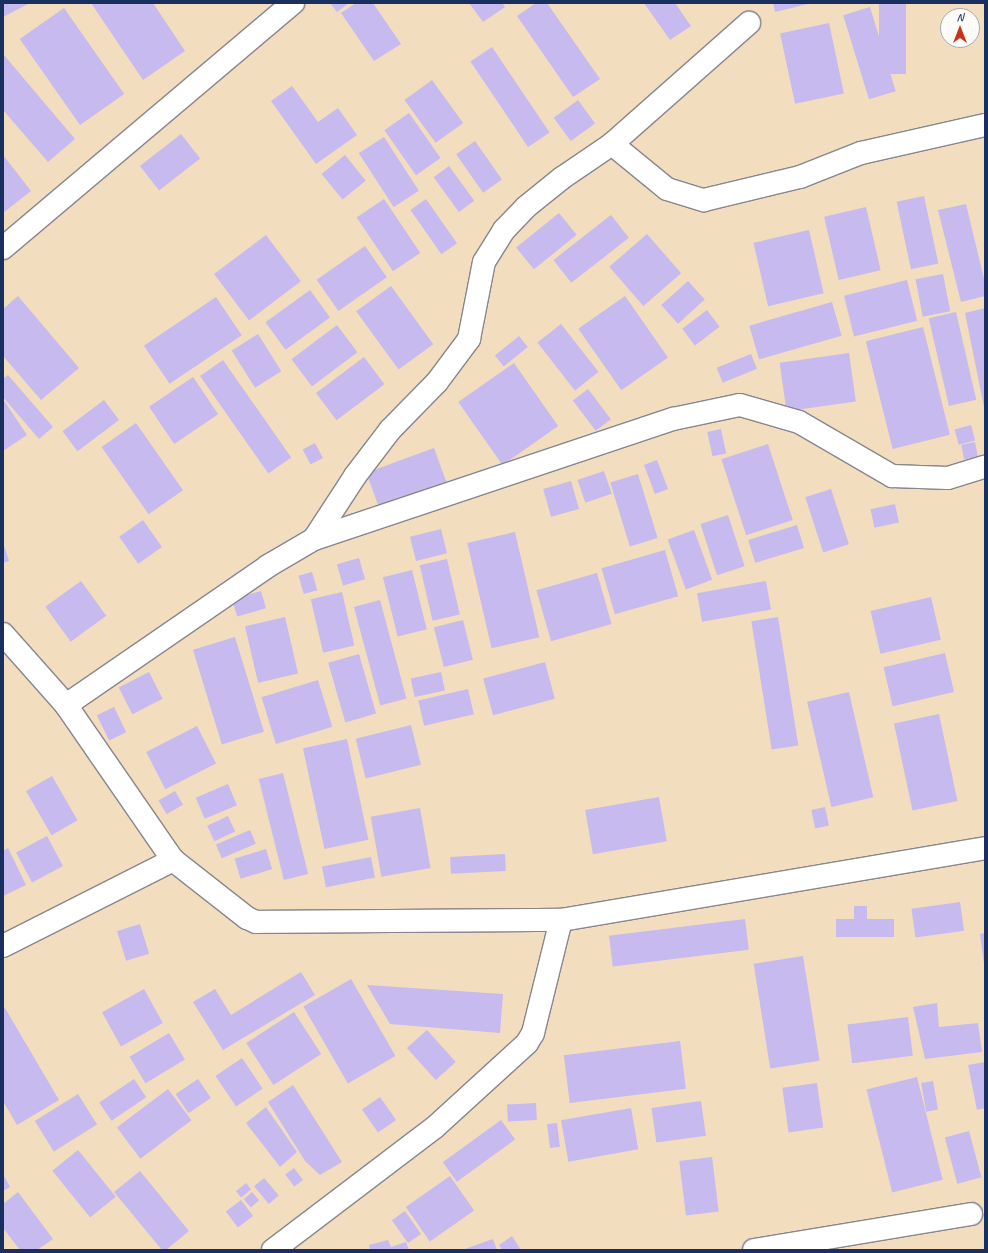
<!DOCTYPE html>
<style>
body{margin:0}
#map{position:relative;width:988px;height:1253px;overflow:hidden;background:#f3ddbf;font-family:Caveat,sans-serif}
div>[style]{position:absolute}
.building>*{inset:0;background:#c6baee;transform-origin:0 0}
.roads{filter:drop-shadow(1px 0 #87868e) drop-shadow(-1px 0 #87868e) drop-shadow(0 1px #87868e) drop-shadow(0 -1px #87868e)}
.minor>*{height:22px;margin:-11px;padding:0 11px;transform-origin:11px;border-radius:11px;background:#fff}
span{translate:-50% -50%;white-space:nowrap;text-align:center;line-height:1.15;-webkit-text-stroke:3.5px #fdfcf7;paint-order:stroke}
.frame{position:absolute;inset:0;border:4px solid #1b2f5e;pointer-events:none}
.north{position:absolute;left:940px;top:8px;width:40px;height:40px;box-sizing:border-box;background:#fdfcf7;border:1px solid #a3aaba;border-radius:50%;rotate:0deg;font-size:11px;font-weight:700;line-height:16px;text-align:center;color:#1b2f5e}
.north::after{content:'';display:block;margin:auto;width:14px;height:18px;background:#c8321e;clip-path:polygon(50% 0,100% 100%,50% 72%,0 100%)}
</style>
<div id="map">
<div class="building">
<i style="clip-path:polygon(3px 3px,30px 3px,3px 17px)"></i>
<i style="clip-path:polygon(91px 3px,153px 3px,185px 51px,143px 80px)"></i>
<i style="clip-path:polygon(330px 3px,349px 3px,337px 12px)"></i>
<i style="clip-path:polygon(356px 3px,373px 3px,401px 44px,374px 61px,341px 13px)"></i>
<i style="clip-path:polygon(469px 3px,502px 3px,505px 7px,483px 22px)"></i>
<i style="clip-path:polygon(536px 3px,547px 3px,600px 79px,573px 97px,517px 16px)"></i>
<i style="clip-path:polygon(644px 3px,675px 3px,691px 26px,670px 40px)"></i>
<i style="clip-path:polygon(773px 3px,808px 3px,808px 4px,775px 12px)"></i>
<i style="left:879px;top:3px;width:27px;height:71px"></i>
<i style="left:870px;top:7px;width:88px;height:28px;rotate:73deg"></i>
<i style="left:64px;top:8px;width:105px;height:54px;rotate:55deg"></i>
<i style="left:829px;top:23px;width:72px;height:50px;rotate:78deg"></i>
<i style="left:492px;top:47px;width:103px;height:26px;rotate:56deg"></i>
<i style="clip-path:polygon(3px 54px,75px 139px,48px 162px,3px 110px)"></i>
<i style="left:432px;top:80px;width:53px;height:34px;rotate:54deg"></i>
<i style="clip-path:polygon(292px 86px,318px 122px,338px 108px,357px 135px,316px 164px,271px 101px)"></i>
<i style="left:578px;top:100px;width:29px;height:30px;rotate:54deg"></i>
<i style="left:409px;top:113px;width:55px;height:30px;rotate:55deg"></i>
<i style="left:181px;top:134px;width:31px;height:52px;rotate:52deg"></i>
<i style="left:384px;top:137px;width:64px;height:30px;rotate:57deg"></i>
<i style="left:475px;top:141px;width:47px;height:23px;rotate:55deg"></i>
<i style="clip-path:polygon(3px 155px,31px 191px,3px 213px)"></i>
<i style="left:345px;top:155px;width:33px;height:30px;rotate:51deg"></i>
<i style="left:449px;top:166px;width:43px;height:19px;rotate:54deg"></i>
<i style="left:924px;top:196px;width:69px;height:28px;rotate:78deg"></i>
<i style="left:384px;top:199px;width:65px;height:33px;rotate:56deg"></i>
<i style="left:426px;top:199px;width:54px;height:19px;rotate:55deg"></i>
<i style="clip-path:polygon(966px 204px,985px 283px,985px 296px,961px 302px,938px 210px)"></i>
<i style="left:866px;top:207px;width:65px;height:43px;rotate:77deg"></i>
<i style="left:559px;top:213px;width:28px;height:55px;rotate:51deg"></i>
<i style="left:611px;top:215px;width:29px;height:73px;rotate:52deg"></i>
<i style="left:809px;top:230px;width:65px;height:57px;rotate:77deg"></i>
<i style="left:647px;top:234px;width:52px;height:50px;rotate:49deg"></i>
<i style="left:266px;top:235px;width:58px;height:65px;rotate:53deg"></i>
<i style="left:365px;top:246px;width:38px;height:59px;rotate:55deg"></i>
<i style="left:943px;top:274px;width:38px;height:28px;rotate:79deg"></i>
<i style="left:907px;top:280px;width:42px;height:65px;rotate:76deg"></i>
<i style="left:688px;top:281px;width:25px;height:36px;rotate:48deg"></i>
<i style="left:391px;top:286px;width:72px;height:43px;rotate:54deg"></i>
<i style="left:310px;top:290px;width:34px;height:55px;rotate:54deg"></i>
<i style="clip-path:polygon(18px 296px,79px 368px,41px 400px,3px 356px,3px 309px)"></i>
<i style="left:625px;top:296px;width:75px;height:57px;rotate:55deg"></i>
<i style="left:216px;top:297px;width:46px;height:87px;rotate:56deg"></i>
<i style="left:832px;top:302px;width:35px;height:86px;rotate:74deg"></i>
<i style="clip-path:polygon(985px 308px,985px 407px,984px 407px,965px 313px)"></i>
<i style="left:707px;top:310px;width:21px;height:31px;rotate:53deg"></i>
<i style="left:956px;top:312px;width:90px;height:28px;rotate:77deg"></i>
<i style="left:561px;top:324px;width:61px;height:30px;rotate:52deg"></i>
<i style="left:337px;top:325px;width:34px;height:57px;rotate:53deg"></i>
<i style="left:923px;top:327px;width:111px;height:59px;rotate:76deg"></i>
<i style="left:258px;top:334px;width:44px;height:31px;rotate:58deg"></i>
<i style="left:519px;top:336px;width:14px;height:31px;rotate:51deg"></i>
<i style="left:849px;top:353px;width:49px;height:70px;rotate:82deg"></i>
<i style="left:751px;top:354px;width:16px;height:37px;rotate:68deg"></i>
<i style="left:364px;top:357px;width:34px;height:60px;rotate:53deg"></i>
<i style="left:223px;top:360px;width:119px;height:28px;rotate:55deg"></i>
<i style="left:514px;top:363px;width:77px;height:68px;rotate:55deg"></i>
<i style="clip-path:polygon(8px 375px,53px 427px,39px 439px,3px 397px,3px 379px)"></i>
<i style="left:193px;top:377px;width:45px;height:53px;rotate:56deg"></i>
<i style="left:588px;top:389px;width:38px;height:19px;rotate:53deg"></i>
<i style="clip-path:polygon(3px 399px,27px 435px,3px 451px)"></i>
<i style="left:104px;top:400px;width:25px;height:52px;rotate:53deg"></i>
<i style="left:136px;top:423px;width:82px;height:42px;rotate:55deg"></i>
<i style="left:971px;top:425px;width:16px;height:17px;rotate:75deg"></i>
<i style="left:721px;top:429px;width:25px;height:14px;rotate:78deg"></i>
<i style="left:975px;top:442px;width:15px;height:14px;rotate:79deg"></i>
<i style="left:315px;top:443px;width:17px;height:14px;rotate:62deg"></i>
<i style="left:768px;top:444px;width:80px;height:49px;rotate:72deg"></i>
<i style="left:434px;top:448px;width:41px;height:72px;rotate:70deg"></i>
<i style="left:657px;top:460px;width:31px;height:14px;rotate:69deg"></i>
<i style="left:604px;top:471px;width:24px;height:28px;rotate:71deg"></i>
<i style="left:638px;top:474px;width:67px;height:29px;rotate:73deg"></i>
<i style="left:571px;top:481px;width:29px;height:29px;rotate:74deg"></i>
<i style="left:831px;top:489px;width:58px;height:27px;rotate:72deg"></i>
<i style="left:895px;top:504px;width:19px;height:25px;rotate:78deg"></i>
<i style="left:728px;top:515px;width:54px;height:29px;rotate:72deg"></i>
<i style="left:143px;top:520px;width:33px;height:29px;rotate:55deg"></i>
<i style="left:797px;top:525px;width:24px;height:51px;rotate:73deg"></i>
<i style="left:441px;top:529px;width:25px;height:32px;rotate:76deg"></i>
<i style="left:694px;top:530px;width:53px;height:28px;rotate:70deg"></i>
<i style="left:515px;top:532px;width:108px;height:49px;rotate:77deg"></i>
<i style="clip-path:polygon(3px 542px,9px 561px,3px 563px)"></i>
<i style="left:665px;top:550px;width:48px;height:66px;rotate:74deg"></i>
<i style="left:359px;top:558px;width:22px;height:23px;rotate:74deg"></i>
<i style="left:447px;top:559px;width:57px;height:28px;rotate:77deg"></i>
<i style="left:412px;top:570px;width:61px;height:30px;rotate:76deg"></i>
<i style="left:312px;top:572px;width:19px;height:14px;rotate:74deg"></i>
<i style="left:597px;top:573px;width:53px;height:63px;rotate:74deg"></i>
<i style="left:81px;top:581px;width:43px;height:44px;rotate:54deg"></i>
<i style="left:766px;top:581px;width:29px;height:70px;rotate:80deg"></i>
<i style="left:261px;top:591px;width:18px;height:30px;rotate:74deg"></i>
<i style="left:342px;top:592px;width:55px;height:32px;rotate:77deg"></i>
<i style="left:931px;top:597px;width:44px;height:62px;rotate:77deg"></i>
<i style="left:380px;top:600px;width:102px;height:27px;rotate:75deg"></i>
<i style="left:285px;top:617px;width:58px;height:41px;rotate:77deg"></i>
<i style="left:778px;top:617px;width:130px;height:27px;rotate:81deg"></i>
<i style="left:463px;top:620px;width:41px;height:30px;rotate:76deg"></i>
<i style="left:235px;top:637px;width:99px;height:44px;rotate:73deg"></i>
<i style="left:945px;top:653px;width:40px;height:63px;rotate:77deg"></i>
<i style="left:359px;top:654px;width:62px;height:32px;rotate:74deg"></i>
<i style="left:545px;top:662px;width:38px;height:64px;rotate:75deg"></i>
<i style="left:149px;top:672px;width:30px;height:34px;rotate:63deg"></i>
<i style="left:441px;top:672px;width:19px;height:31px;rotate:78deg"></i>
<i style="left:318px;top:680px;width:49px;height:59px;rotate:73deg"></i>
<i style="left:468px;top:689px;width:26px;height:51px;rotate:77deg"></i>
<i style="left:849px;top:692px;width:108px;height:43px;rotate:77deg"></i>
<i style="left:114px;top:707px;width:28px;height:19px;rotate:64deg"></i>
<i style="left:939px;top:714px;width:89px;height:46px;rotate:78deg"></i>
<i style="left:411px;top:725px;width:41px;height:57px;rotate:76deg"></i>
<i style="left:197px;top:726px;width:42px;height:57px;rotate:63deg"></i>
<i style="left:347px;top:739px;width:103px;height:45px;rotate:78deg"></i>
<i style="left:283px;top:773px;width:104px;height:25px;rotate:76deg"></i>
<i style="left:52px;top:776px;width:51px;height:30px;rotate:60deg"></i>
<i style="left:228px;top:784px;width:23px;height:35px;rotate:67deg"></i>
<i style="left:175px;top:791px;width:16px;height:19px;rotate:60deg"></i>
<i style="left:659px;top:797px;width:45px;height:75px;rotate:80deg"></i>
<i style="left:825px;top:807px;width:19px;height:14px;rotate:78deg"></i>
<i style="left:420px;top:808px;width:61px;height:50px;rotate:80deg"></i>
<i style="left:228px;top:816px;width:17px;height:23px;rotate:65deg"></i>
<i style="left:250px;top:830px;width:15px;height:37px;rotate:67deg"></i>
<i style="left:47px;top:836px;width:34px;height:35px;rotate:62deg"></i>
<i style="clip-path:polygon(8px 848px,26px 885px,3px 896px,3px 851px)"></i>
<i style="left:266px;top:849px;width:21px;height:33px;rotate:73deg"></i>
<i style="left:505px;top:854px;width:17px;height:55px;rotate:87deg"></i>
<i style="left:371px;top:857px;width:21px;height:50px;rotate:79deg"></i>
<i style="left:960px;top:902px;width:29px;height:49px;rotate:82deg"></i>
<i style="left:854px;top:906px;width:13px;height:13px"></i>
<i style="left:745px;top:919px;width:31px;height:137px;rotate:83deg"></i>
<i style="left:894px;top:919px;width:18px;height:58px;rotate:90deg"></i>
<i style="left:140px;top:924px;width:31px;height:24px;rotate:73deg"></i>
<i style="clip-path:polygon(985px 933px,985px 964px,984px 964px,980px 934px)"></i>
<i style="left:803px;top:956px;width:106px;height:50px;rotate:81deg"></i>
<i style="clip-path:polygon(301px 972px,315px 995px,223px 1050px,193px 1002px,215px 989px,231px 1015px)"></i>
<i style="left:351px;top:979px;width:89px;height:55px;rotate:60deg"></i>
<i style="clip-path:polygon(367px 985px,503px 994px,500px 1033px,390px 1024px)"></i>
<i style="left:144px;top:989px;width:39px;height:48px;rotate:61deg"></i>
<i style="clip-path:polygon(937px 1003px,939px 1027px,978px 1023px,982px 1052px,925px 1059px,913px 1007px)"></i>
<i style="clip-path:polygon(5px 1008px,59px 1100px,17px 1125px,3px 1101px,3px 1009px)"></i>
<i style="left:294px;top:1012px;width:50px;height:57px;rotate:57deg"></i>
<i style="left:908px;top:1017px;width:39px;height:61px;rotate:83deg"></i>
<i style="left:427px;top:1030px;width:43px;height:27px;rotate:48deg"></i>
<i style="left:169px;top:1033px;width:31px;height:46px;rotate:59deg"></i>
<i style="left:680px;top:1041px;width:48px;height:117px;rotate:83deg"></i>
<i style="left:242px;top:1058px;width:37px;height:32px;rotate:56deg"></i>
<i style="clip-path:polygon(985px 1062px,985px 1108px,977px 1110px,968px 1065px)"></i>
<i style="left:917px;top:1077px;width:106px;height:52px;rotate:76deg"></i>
<i style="left:134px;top:1079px;width:22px;height:42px;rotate:56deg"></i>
<i style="left:198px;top:1079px;width:23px;height:27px;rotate:56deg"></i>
<i style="left:933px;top:1081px;width:29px;height:12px;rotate:80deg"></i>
<i style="left:817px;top:1083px;width:45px;height:35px;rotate:82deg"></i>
<i style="clip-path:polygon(293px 1085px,342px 1162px,320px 1175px,305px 1161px,268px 1102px)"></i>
<i style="left:168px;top:1089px;width:39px;height:64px;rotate:53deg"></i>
<i style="left:78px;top:1094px;width:36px;height:51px;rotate:58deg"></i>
<i style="left:380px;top:1097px;width:28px;height:22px;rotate:55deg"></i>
<i style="left:701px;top:1101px;width:35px;height:50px;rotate:82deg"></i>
<i style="left:536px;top:1103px;width:17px;height:29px;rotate:87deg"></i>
<i style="clip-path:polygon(266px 1107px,297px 1152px,280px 1167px,246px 1123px)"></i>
<i style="left:631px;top:1108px;width:42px;height:71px;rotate:80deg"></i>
<i style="left:501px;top:1120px;width:24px;height:72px;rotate:54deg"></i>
<i style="left:557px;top:1123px;width:24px;height:10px;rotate:83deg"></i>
<i style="left:969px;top:1131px;width:48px;height:25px;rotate:75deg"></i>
<i style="left:78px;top:1150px;width:60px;height:33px;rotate:51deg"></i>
<i style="left:712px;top:1157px;width:55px;height:33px;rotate:83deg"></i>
<i style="left:294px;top:1168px;width:15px;height:11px;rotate:53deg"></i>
<i style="clip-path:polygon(140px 1171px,189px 1231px,166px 1250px,162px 1250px,114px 1192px)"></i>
<i style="clip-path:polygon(3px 1174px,10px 1187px,3px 1191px)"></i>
<i style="left:450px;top:1176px;width:42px;height:54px;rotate:55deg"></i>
<i style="left:264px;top:1178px;width:23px;height:13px;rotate:50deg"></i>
<i style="left:246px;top:1183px;width:8px;height:13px;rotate:50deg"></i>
<i style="clip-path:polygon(18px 1192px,53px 1239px,37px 1250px,20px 1250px,3px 1228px,3px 1204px)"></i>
<i style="left:252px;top:1192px;width:11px;height:11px;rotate:49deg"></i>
<i style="left:241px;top:1200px;width:20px;height:19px;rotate:53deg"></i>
<i style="left:405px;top:1211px;width:28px;height:16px;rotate:55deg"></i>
<i style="clip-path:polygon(512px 1236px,521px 1250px,502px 1250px,499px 1245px)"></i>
<i style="clip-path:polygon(493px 1239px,497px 1250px,462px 1250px)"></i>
<i style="clip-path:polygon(388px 1240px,391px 1247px,406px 1242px,409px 1250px,370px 1250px,369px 1245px)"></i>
</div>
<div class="roads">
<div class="minor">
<i style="left:612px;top:144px;width:71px;rotate:39.3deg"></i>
<i style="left:667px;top:189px;width:39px;rotate:17deg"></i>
<i style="left:704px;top:200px;width:99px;rotate:-13.5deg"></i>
<i style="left:800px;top:177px;width:66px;rotate:-21.5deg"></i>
<i style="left:861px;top:153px;width:127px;rotate:-12.7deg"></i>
<i style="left:3px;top:248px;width:380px;rotate:-40.2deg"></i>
<i style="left:314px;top:539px;width:75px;rotate:-56.9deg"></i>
<i style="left:355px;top:476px;width:58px;rotate:-52.7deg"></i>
<i style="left:390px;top:430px;width:67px;rotate:-45.6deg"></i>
<i style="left:437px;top:382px;width:54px;rotate:-53.3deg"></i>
<i style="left:469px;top:339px;width:78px;rotate:-79deg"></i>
<i style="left:484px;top:262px;width:38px;rotate:-58deg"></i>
<i style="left:504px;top:230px;width:32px;rotate:-46deg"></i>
<i style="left:526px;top:207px;width:46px;rotate:-38.9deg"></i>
<i style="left:562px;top:178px;width:60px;rotate:-34.2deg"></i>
<i style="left:612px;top:144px;width:183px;rotate:-41.5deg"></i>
<i style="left:3px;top:634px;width:95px;rotate:48.4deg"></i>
<i style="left:66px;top:705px;width:188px;rotate:55.4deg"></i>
<i style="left:173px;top:860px;width:94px;rotate:38.1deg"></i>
<i style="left:247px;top:918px;width:10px;rotate:24deg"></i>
<i style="left:256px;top:922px;width:305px;rotate:-0.4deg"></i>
<i style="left:561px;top:920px;width:430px;rotate:-9.6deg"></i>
<i style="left:66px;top:705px;width:245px;rotate:-34.5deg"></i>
<i style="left:268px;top:566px;width:53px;rotate:-30.4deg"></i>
<i style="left:314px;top:539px;width:379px;rotate:-18.5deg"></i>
<i style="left:673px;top:419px;width:68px;rotate:-11.8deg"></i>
<i style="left:740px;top:405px;width:61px;rotate:16.1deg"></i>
<i style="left:799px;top:422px;width:108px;rotate:30.1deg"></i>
<i style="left:892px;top:476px;width:56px;rotate:2deg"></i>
<i style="left:948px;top:478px;width:39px;rotate:-17deg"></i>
<i style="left:3px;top:946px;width:191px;rotate:-26.8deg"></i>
<i style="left:273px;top:1250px;width:202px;rotate:-37.2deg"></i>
<i style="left:434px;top:1128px;width:126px;rotate:-42.4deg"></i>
<i style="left:527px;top:1043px;width:12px;rotate:-59deg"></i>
<i style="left:533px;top:1033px;width:116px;rotate:-76.1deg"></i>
<i style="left:754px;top:1250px;width:220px;rotate:-9.4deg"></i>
</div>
</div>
<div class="frame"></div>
<div class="north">N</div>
</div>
